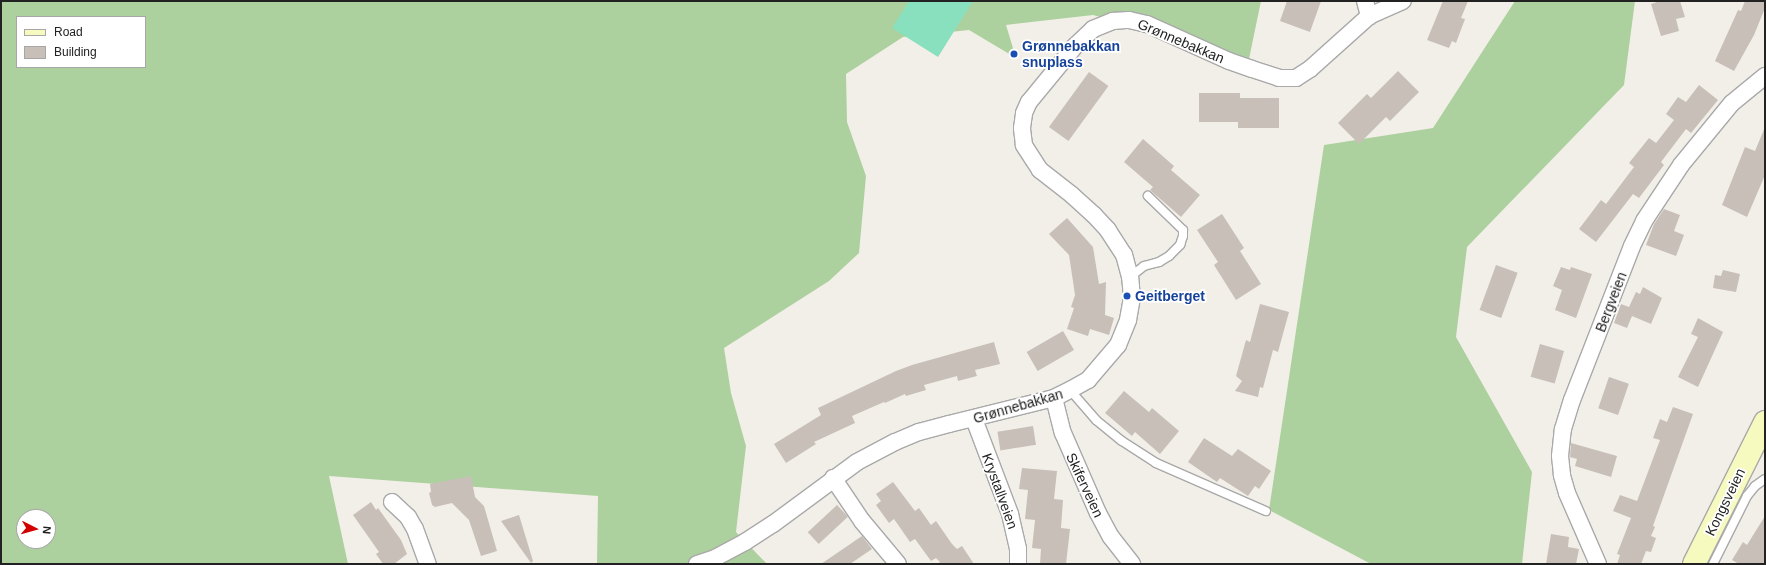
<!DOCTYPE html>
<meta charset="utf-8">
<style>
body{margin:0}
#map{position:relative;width:1766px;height:565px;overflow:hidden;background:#f2efe9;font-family:Arial,sans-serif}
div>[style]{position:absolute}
.forest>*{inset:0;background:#add19e}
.pitch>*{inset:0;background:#88e0be}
.building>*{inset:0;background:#c7bfb8;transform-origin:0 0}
.roads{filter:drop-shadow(1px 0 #a9a9a9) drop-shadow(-1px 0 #a9a9a9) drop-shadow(0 1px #a9a9a9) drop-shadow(0 -1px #a9a9a9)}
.service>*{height:8px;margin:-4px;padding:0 4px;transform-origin:4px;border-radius:4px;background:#fff}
.minor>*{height:16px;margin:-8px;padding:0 8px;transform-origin:8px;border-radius:8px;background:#fff}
.secondary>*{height:22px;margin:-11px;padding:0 11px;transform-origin:11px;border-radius:11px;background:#f7fabf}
.dots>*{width:11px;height:11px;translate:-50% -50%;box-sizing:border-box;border:2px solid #fff;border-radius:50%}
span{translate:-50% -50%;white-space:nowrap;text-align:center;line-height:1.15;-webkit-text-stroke:3.5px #fff;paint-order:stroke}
.street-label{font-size:14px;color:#222}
.transit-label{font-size:14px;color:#164399;font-weight:700}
.left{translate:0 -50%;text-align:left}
.frame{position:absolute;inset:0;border:2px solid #222;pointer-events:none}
.legend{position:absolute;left:16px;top:16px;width:130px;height:52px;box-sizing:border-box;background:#fff;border:1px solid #a7a7a7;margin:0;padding:5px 7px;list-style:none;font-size:12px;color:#222}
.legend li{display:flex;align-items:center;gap:8px;height:20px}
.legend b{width:20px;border:1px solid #a7a7a7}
.north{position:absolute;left:16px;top:509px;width:40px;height:40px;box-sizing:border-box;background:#fff;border:1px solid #a7a7a7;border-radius:50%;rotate:96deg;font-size:11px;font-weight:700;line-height:16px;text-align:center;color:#222}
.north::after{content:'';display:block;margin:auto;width:14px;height:18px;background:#d40000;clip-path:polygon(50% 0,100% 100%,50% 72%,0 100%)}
</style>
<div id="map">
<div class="forest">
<i style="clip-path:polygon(evenodd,1px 1px,1261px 1px,1249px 59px,1093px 15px,1006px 25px,1016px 58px,969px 30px,903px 37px,846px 74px,847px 122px,866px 176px,859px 253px,829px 281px,724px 348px,731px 393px,746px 446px,736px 532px,767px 564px,597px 564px,598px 496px,329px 476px,348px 564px,1px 564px,1px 1px,17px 17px,145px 17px,145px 67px,17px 67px,17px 17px,1px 1px,24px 517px,48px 517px,48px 541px,24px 541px,24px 517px)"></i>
<i style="clip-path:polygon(1515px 1px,1635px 1px,1624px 85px,1467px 247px,1456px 337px,1532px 472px,1522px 564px,1371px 564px,1269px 510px,1324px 145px,1433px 128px)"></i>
</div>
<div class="pitch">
<i style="clip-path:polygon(909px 1px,973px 1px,938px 57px,892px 28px)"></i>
</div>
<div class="building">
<i style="clip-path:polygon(1287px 1px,1321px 1px,1310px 32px,1280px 21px)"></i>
<i style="clip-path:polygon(1443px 1px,1468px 1px,1461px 18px,1465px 19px,1456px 43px,1452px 41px,1449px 48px,1427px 40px)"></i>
<i style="clip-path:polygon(1660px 1px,1680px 1px,1685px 17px,1676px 19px,1679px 31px,1661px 36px,1651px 4px)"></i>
<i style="clip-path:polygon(1745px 1px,1765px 1px,1765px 8px,1754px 35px,1734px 71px,1715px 61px,1738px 10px,1741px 11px)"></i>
<i style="clip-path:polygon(1398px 71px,1419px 92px,1390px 121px,1386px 117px,1359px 144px,1338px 123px,1367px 94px,1371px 98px)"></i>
<i style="left:1089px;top:72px;width:24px;height:68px;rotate:36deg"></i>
<i style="clip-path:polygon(1699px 85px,1718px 100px,1691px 133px,1686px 129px,1661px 162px,1664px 165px,1639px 198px,1633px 194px,1596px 242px,1579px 229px,1601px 200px,1606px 204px,1634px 167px,1629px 163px,1649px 138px,1656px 143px,1674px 120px,1666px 114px,1678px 97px,1686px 102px)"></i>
<i style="clip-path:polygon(1199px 93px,1240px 93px,1240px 98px,1279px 98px,1279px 128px,1238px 128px,1238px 122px,1199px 122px)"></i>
<i style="clip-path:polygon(1765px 127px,1765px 175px,1747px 217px,1722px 205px,1745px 147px,1755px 151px)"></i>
<i style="clip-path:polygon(1143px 139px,1174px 166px,1171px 170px,1200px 195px,1181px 217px,1150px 190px,1153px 187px,1124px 162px)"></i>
<i style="clip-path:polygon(1664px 209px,1680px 215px,1674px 231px,1684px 235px,1676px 256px,1646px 245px,1654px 224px)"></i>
<i style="clip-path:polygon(1222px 214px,1244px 248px,1240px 251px,1261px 284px,1236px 300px,1214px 265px,1218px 262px,1197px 230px)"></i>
<i style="clip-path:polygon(1067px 218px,1093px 247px,1099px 284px,1106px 282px,1105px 315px,1114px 318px,1109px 335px,1090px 329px,1088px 336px,1067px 329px,1074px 308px,1071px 307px,1075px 295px,1069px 255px,1049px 234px)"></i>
<i style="left:1496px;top:265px;width:23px;height:48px;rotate:20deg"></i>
<i style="clip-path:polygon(1561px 267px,1570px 270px,1571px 267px,1592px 274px,1576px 318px,1555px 310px,1562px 290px,1553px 286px)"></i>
<i style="clip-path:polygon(1723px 270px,1740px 274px,1736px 292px,1713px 288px,1715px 275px,1721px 276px)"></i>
<i style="clip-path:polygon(1643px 287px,1662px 298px,1651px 324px,1632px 316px,1627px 328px,1614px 323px,1621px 304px,1629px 307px,1636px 292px,1640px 294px)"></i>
<i style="clip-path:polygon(1260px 304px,1289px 312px,1278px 352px,1273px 350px,1263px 388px,1260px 387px,1258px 397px,1235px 391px,1242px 381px,1236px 376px,1246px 340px,1250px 342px)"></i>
<i style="clip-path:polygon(1698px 318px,1723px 332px,1698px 387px,1678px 377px,1698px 337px,1691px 334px)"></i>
<i style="left:1063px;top:331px;width:22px;height:42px;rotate:60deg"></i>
<i style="clip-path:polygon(994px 342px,1000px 364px,975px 370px,977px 376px,958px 381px,957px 376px,924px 385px,926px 390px,906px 396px,905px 394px,885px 403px,884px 402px,852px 416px,855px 423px,814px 442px,816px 444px,786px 463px,774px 444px,821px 415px,818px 408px,896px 371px,912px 365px)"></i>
<i style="left:1540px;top:344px;width:25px;height:34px;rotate:16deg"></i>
<i style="left:1609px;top:377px;width:21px;height:33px;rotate:19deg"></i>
<i style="clip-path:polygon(1124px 391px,1149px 412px,1152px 408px,1179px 431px,1160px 454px,1135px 432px,1132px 436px,1105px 413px)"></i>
<i style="clip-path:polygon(1673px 407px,1693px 414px,1653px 526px,1655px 527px,1651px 536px,1656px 538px,1651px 552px,1646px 551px,1641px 564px,1617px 564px,1620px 555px,1617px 554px,1631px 518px,1613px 511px,1620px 495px,1637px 501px,1660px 440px,1653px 438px,1660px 419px,1667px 422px)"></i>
<i style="left:1033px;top:426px;width:19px;height:36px;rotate:81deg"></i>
<i style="clip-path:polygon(1204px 438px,1232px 456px,1238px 449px,1271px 471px,1259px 489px,1255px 486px,1248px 496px,1220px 478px,1217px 482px,1188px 462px)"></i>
<i style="clip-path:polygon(1571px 443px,1617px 456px,1611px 477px,1575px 466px,1577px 459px,1570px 457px)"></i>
<i style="clip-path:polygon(1022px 468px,1057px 471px,1054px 499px,1063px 500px,1061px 528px,1070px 529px,1066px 564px,1040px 564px,1041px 549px,1032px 548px,1035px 520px,1025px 519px,1028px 490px,1019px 489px)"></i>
<i style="clip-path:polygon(471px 476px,475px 497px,484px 506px,497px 551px,481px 556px,469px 520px,452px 503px,435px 507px,432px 505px,429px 493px,431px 492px,430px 484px)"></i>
<i style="clip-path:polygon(893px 482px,915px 511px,919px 508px,931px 525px,936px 521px,952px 544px,957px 549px,962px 546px,974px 564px,937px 564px,940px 562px,936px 558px,931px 561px,915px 539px,910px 542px,894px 519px,889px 523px,876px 505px,881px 501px,876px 494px)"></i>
<i style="clip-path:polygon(371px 502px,376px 510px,378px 508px,401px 540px,407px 554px,394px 564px,383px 564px,376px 554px,379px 552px,353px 515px)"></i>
<i style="left:837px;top:505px;width:16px;height:40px;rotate:47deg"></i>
<i style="clip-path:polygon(519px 515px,533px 561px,531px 563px,501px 521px)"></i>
<i style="clip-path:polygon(1765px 516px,1765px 564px,1739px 564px,1732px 560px,1743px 542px,1747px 545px)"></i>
<i style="clip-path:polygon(1551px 534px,1569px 537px,1568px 547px,1579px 549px,1576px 564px,1546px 564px)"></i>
<i style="clip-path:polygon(862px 536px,872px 549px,850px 564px,821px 564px)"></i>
</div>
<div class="roads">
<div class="service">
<i style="left:1130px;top:277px;width:18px;rotate:-38deg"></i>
<i style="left:1144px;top:266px;width:16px;rotate:-15deg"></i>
<i style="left:1159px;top:262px;width:12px;rotate:-31deg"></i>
<i style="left:1169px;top:256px;width:16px;rotate:-45deg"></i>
<i style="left:1180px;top:245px;width:9px;rotate:-72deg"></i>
<i style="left:1183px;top:236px;width:6px;rotate:-90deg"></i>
<i style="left:1183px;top:230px;width:49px;rotate:-135.8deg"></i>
<i style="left:1070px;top:390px;width:40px;rotate:49deg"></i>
<i style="left:1096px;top:420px;width:33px;rotate:39deg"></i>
<i style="left:1122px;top:441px;width:40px;rotate:32.9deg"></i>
<i style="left:1156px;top:463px;width:120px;rotate:23.6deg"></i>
<i style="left:1713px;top:564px;width:76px;rotate:-63.4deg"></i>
<i style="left:1747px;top:496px;width:13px;rotate:-51deg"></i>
<i style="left:1755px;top:486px;width:12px;rotate:-35deg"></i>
</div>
<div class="minor">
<i style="left:1365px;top:1px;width:16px;rotate:75deg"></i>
<i style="left:1054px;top:398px;width:36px;rotate:76deg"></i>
<i style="left:1063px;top:433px;width:87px;rotate:66.4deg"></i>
<i style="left:1098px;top:513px;width:27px;rotate:62deg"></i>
<i style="left:1111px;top:537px;width:34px;rotate:52deg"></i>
<i style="left:974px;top:419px;width:102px;rotate:69.2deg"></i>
<i style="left:1010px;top:514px;width:36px;rotate:77deg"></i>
<i style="left:1018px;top:549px;width:15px;rotate:90deg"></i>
<i style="left:833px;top:478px;width:52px;rotate:56deg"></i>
<i style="left:862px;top:521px;width:56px;rotate:50.1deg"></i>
<i style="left:392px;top:502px;width:22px;rotate:43deg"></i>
<i style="left:408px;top:517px;width:14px;rotate:60deg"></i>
<i style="left:415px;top:529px;width:37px;rotate:70deg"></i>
<i style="left:697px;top:564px;width:19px;rotate:-18deg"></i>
<i style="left:715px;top:558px;width:34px;rotate:-28deg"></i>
<i style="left:745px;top:542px;width:33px;rotate:-33deg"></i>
<i style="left:773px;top:524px;width:104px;rotate:-36.4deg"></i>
<i style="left:857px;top:462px;width:43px;rotate:-27.8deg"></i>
<i style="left:895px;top:442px;width:26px;rotate:-23deg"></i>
<i style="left:919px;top:432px;width:31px;rotate:-15deg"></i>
<i style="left:949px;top:424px;width:108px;rotate:-13.9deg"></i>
<i style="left:1054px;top:398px;width:18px;rotate:-27deg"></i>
<i style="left:1070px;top:390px;width:21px;rotate:-29deg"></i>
<i style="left:1088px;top:380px;width:46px;rotate:-49.4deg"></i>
<i style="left:1118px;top:345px;width:27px;rotate:-68deg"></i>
<i style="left:1128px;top:320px;width:22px;rotate:-80deg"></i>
<i style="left:1132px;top:298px;width:21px;rotate:-95deg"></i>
<i style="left:1130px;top:277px;width:23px;rotate:-105deg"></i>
<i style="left:1124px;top:255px;width:30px;rotate:-123deg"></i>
<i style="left:1108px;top:230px;width:21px;rotate:-133deg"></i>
<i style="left:1094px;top:215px;width:30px;rotate:-138deg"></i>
<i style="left:1072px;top:195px;width:41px;rotate:-142deg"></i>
<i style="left:1040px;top:170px;width:30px;rotate:-123deg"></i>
<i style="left:1024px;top:145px;width:17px;rotate:-97deg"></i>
<i style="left:1022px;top:128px;width:15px;rotate:-82deg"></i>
<i style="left:1024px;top:113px;width:12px;rotate:-66deg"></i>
<i style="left:1029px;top:102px;width:72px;rotate:-50.6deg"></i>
<i style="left:1075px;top:46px;width:25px;rotate:-43deg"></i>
<i style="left:1093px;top:29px;width:22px;rotate:-22deg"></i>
<i style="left:1113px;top:21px;width:16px;rotate:-4deg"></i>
<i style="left:1129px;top:20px;width:18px;rotate:13deg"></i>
<i style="left:1147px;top:24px;width:90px;rotate:24.3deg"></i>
<i style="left:1229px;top:61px;width:24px;rotate:19deg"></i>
<i style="left:1252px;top:69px;width:28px;rotate:18deg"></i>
<i style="left:1279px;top:78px;width:17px"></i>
<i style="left:1296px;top:78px;width:17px;rotate:-33deg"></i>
<i style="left:1310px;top:69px;width:79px;rotate:-41.9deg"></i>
<i style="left:1369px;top:16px;width:37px;rotate:-24deg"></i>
<i style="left:1598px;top:564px;width:77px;rotate:-113.6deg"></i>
<i style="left:1567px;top:493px;width:19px;rotate:-106deg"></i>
<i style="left:1562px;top:475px;width:19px;rotate:-96deg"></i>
<i style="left:1560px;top:456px;width:27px;rotate:-84deg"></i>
<i style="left:1563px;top:429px;width:30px;rotate:-73deg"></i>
<i style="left:1572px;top:400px;width:165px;rotate:-68.7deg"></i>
<i style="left:1632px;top:246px;width:28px;rotate:-64deg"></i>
<i style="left:1644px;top:221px;width:67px;rotate:-56.5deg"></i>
<i style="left:1681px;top:165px;width:80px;rotate:-50.6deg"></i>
<i style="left:1732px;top:103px;width:43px;rotate:-39.3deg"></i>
</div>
<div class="secondary">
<i style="left:1694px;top:564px;width:159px;rotate:-63.4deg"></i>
</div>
</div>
<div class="dots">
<i style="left:1014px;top:54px;background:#1a4fb4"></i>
<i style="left:1127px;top:296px;background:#1a4fb4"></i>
</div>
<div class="street-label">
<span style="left:1181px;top:41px;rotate:23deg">Grønnebakkan</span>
<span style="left:1611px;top:302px;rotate:-69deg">Bergveien</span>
<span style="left:1018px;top:406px;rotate:-16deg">Grønnebakkan</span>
<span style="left:1085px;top:485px;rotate:65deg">Skiferveien</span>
<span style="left:1000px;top:491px;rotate:70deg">Krystallveien</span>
<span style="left:1725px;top:502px;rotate:-64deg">Kongsveien</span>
</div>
<div class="transit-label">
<span class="left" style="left:1022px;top:54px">Grønnebakkan<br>snuplass</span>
<span class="left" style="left:1135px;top:296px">Geitberget</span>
</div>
<div class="frame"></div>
<ul class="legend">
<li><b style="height:5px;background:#f7fabf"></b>Road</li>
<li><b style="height:11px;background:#c7bfb8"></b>Building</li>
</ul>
<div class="north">N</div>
</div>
